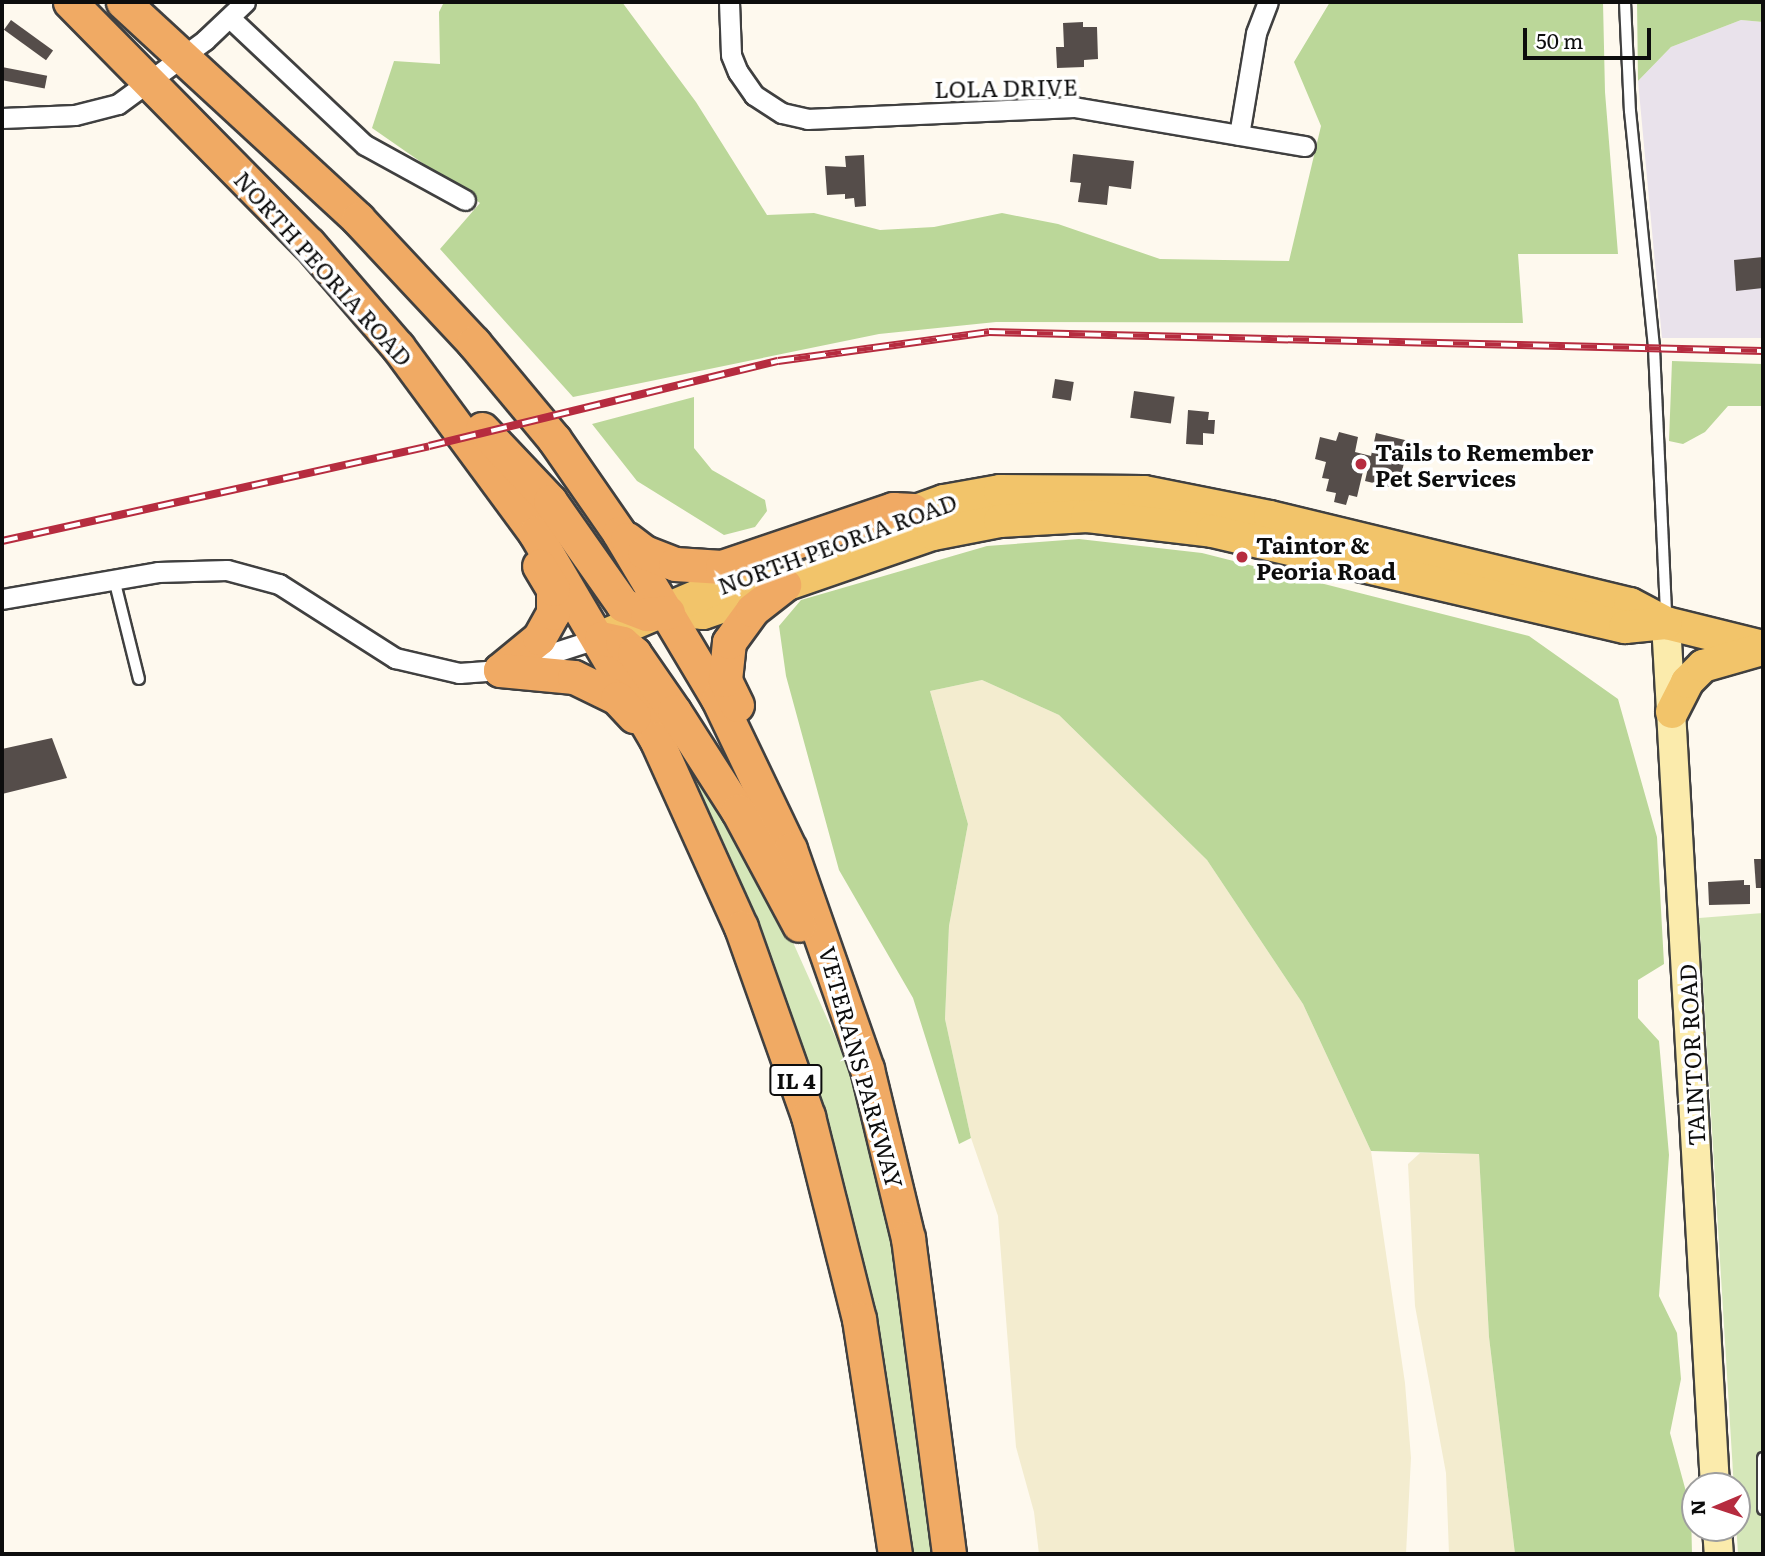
<!DOCTYPE html>
<style>
body{margin:0}
#map{position:relative;width:1765px;height:1556px;overflow:hidden;background:#fef9ee;font-family:Literata,serif}
div>[style]{position:absolute}
.industrial>*{inset:0;background:#e9e2eb}
.farmland>*{inset:0;background:#f3eccf}
.green>*{inset:0;background:#d5e7b9}
.forest>*{inset:0;background:#bbd799}
.building>*{inset:0;background:#554d4a;transform-origin:0 0}
.roads{filter:drop-shadow(2px 0 #404040) drop-shadow(-2px 0 #404040) drop-shadow(0 2px #404040) drop-shadow(0 -2px #404040)}
.service>*{height:10px;margin:-5px;padding:0 5px;transform-origin:5px;border-radius:5px;background:#fff}
.minor>*{height:19px;margin:-9.5px;padding:0 9.5px;transform-origin:9.5px;border-radius:9.5px;background:#fff}
.secondary>*{height:28px;margin:-14px;padding:0 14px;transform-origin:14px;border-radius:14px;background:#fbebac}
.primary>*{height:32px;margin:-16px;padding:0 16px;transform-origin:16px;border-radius:16px;background:#f2c46a}
.trunk>*{height:33px;margin:-16.5px;padding:0 16.5px;transform-origin:16.5px;border-radius:16.5px;background:#f0aa64}
.rail>*{height:8px;margin-top:-4px;transform-origin:0;background:repeating-linear-gradient(90deg,#fff 0 16px,#b62c3f 0 32px);box-sizing:border-box;border-block:2px solid #b62c3f}
.dots>*{width:19px;height:19px;translate:-50% -50%;box-sizing:border-box;border:4px solid #fff;border-radius:50%}
span{translate:-50% -50%;white-space:nowrap;text-align:center;line-height:1.15;-webkit-text-stroke:7px #fff;paint-order:stroke}
.shield-label span{padding:2px 5px;background:#fff;border:2px solid;border-radius:5px;-webkit-text-stroke-width:0}
.shield-label{font-size:21px;color:#0d0d0d;font-weight:700}
.street-label{font-size:23px;color:#0d0d0d}
.poi-label{font-size:23px;color:#0d0d0d;font-weight:700}
.left{translate:0 -50%;text-align:left}
.frame{position:absolute;inset:0;border:4px solid #0d0d0d;pointer-events:none}
.north{position:absolute;left:1681px;top:1472px;width:70px;height:70px;box-sizing:border-box;background:#fff;border:2px solid #9e9e9e;border-radius:50%;rotate:268deg;font-size:19px;font-weight:700;line-height:28px;text-align:center;color:#0d0d0d}
.north::after{content:'';display:block;margin:auto;width:24px;height:32px;background:#b62c3f;clip-path:polygon(50% 0,100% 100%,50% 72%,0 100%)}
.scale{position:absolute;left:1523px;top:28px;width:128px;height:32px;box-sizing:border-box;border:4px solid #0d0d0d;border-top:0;padding-left:9px;font-size:21px;line-height:24px;white-space:nowrap;color:#0d0d0d;-webkit-text-stroke:5px #fff;paint-order:stroke}
</style>
<div id="map">
<div class="industrial">
<i style="clip-path:polygon(1741px 20px,1763px 22px,1763px 338px,1662px 338px,1638px 81px,1671px 47px)"></i>
</div>
<div class="farmland">
<i style="clip-path:polygon(982px 680px,1059px 715px,1207px 860px,1303px 1004px,1371px 1151px,1405px 1383px,1411px 1458px,1406px 1554px,1039px 1554px,1034px 1512px,1016px 1447px,998px 1216px,971px 1138px,945px 1019px,949px 926px,968px 824px,930px 691px)"></i>
<i style="clip-path:polygon(1420px 1153px,1479px 1154px,1489px 1337px,1515px 1554px,1449px 1554px,1446px 1473px,1415px 1306px,1408px 1164px)"></i>
</div>
<div class="green">
<i style="clip-path:polygon(665px 726px,770px 891px,856px 1083px,892px 1230px,935px 1554px,909px 1554px,871px 1310px,816px 1093px)"></i>
<i style="clip-path:polygon(1763px 913px,1763px 1554px,1738px 1554px,1699px 918px)"></i>
</div>
<div class="forest">
<i style="clip-path:polygon(444px 2px,622px 2px,696px 102px,767px 215px,814px 213px,880px 230px,934px 227px,1002px 213px,1058px 224px,1160px 259px,1289px 261px,1321px 126px,1294px 62px,1330px 2px,1603px 2px,1605px 92px,1618px 254px,1518px 254px,1523px 323px,996px 322px,879px 334px,573px 397px,440px 249px,480px 203px,372px 128px,394px 61px,440px 64px,439px 12px)"></i>
<i style="clip-path:polygon(1637px 2px,1763px 2px,1763px 22px,1741px 20px,1671px 47px,1638px 81px)"></i>
<i style="clip-path:polygon(1672px 361px,1763px 364px,1763px 406px,1728px 406px,1705px 432px,1683px 444px,1669px 441px)"></i>
<i style="clip-path:polygon(694px 397px,694px 448px,712px 470px,765px 500px,767px 511px,755px 527px,724px 535px,637px 481px,592px 424px)"></i>
<i style="clip-path:polygon(1079px 539px,1202px 553px,1529px 636px,1618px 699px,1657px 837px,1664px 964px,1638px 980px,1638px 1018px,1659px 1041px,1669px 1155px,1659px 1296px,1677px 1333px,1681px 1379px,1670px 1433px,1691px 1510px,1692px 1554px,1515px 1554px,1489px 1337px,1479px 1154px,1371px 1151px,1303px 1004px,1207px 860px,1059px 715px,982px 680px,930px 691px,968px 824px,949px 926px,945px 1019px,971px 1138px,959px 1144px,913px 998px,839px 870px,786px 676px,779px 626px,801px 600px,987px 546px)"></i>
</div>
<div class="building">
<i style="left:11px;top:20px;width:52px;height:12px;rotate:36deg"></i>
<i style="clip-path:polygon(1083px 22px,1083px 27px,1097px 27px,1098px 59px,1084px 60px,1084px 67px,1057px 68px,1056px 47px,1064px 47px,1063px 23px)"></i>
<i style="left:2px;top:67px;width:46px;height:13px;rotate:11deg"></i>
<i style="clip-path:polygon(1073px 154px,1134px 161px,1131px 189px,1109px 186px,1107px 205px,1078px 202px,1081px 183px,1070px 182px)"></i>
<i style="clip-path:polygon(864px 155px,866px 206px,855px 207px,854px 198px,845px 199px,845px 194px,827px 195px,825px 166px,846px 167px,845px 156px)"></i>
<i style="clip-path:polygon(1763px 257px,1763px 288px,1736px 291px,1734px 260px)"></i>
<i style="left:1055px;top:379px;width:19px;height:19px;rotate:9deg"></i>
<i style="left:1134px;top:391px;width:41px;height:27px;rotate:8deg"></i>
<i style="clip-path:polygon(1188px 410px,1209px 412px,1208px 420px,1215px 420px,1214px 434px,1203px 433px,1203px 445px,1186px 444px)"></i>
<i style="clip-path:polygon(1339px 432px,1358px 437px,1355px 452px,1371px 456px,1376px 433px,1409px 441px,1398px 489px,1365px 481px,1368px 468px,1364px 467px,1357px 497px,1349px 495px,1346px 505px,1334px 502px,1336px 493px,1326px 491px,1329px 479px,1322px 478px,1326px 462px,1315px 459px,1320px 437px,1336px 441px)"></i>
<i style="clip-path:polygon(52px 738px,67px 778px,2px 794px,2px 749px)"></i>
<i style="clip-path:polygon(1754px 859px,1763px 859px,1763px 888px,1756px 888px)"></i>
<i style="clip-path:polygon(1744px 880px,1744px 885px,1750px 885px,1750px 904px,1709px 905px,1708px 882px)"></i>
</div>
<div class="roads">
<div class="service">
<i style="left:1625px;top:2px;width:109px;rotate:87.4deg"></i>
<i style="left:1630px;top:111px;width:238px;rotate:84.2deg"></i>
<i style="left:1654px;top:348px;width:268px;rotate:87.4deg"></i>
<i style="left:114px;top:579px;width:103px;rotate:76deg"></i>
<i style="left:1763px;top:1458px;width:51px;rotate:90deg"></i>
</div>
<div class="minor">
<i style="left:729px;top:2px;width:53px;rotate:87.8deg"></i>
<i style="left:731px;top:55px;width:18px;rotate:68deg"></i>
<i style="left:738px;top:72px;width:28px;rotate:55deg"></i>
<i style="left:754px;top:95px;width:33px;rotate:33deg"></i>
<i style="left:782px;top:113px;width:26px;rotate:13deg"></i>
<i style="left:807px;top:119px;width:267px;rotate:-2.6deg"></i>
<i style="left:1074px;top:107px;width:234px;rotate:9.6deg"></i>
<i style="left:230px;top:18px;width:185px;rotate:43.3deg"></i>
<i style="left:365px;top:145px;width:114px;rotate:28.8deg"></i>
<i style="left:2px;top:118px;width:73px;rotate:-2.4deg"></i>
<i style="left:75px;top:115px;width:44px;rotate:-14.3deg"></i>
<i style="left:118px;top:104px;width:108px;rotate:-36.3deg"></i>
<i style="left:205px;top:40px;width:55px;rotate:-43.5deg"></i>
<i style="left:1239px;top:135px;width:103px;rotate:-80.5deg"></i>
<i style="left:1256px;top:33px;width:33px;rotate:-69deg"></i>
<i style="left:2px;top:599px;width:158px;rotate:-9.8deg"></i>
<i style="left:158px;top:572px;width:69px;rotate:-1.7deg"></i>
<i style="left:227px;top:570px;width:54px;rotate:15.1deg"></i>
<i style="left:279px;top:584px;width:138px;rotate:32.5deg"></i>
<i style="left:395px;top:658px;width:66px;rotate:13.2deg"></i>
<i style="left:459px;top:673px;width:41px;rotate:-4.2deg"></i>
<i style="left:500px;top:670px;width:104px;rotate:-17.9deg"></i>
</div>
<div class="secondary">
<i style="left:1666px;top:623px;width:864px;rotate:86.75deg"></i>
<i style="left:1717px;top:1528px;width:26px;rotate:86deg"></i>
</div>
<div class="primary">
<i style="left:888px;top:521px;width:59px;rotate:-19.7deg"></i>
<i style="left:944px;top:501px;width:57px;rotate:-10.1deg"></i>
<i style="left:1000px;top:491px;width:144px;rotate:0.4deg"></i>
<i style="left:1144px;top:492px;width:128px;rotate:11.2deg"></i>
<i style="left:1270px;top:517px;width:370px;rotate:13.6deg"></i>
<i style="left:1630px;top:604px;width:41px;rotate:27.8deg"></i>
<i style="left:1666px;top:623px;width:100px;rotate:13.9deg"></i>
<i style="left:686px;top:612px;width:17px;rotate:3deg"></i>
<i style="left:703px;top:613px;width:243px;rotate:-19deg"></i>
<i style="left:933px;top:534px;width:68px;rotate:-11deg"></i>
<i style="left:1000px;top:521px;width:87px;rotate:-3.3deg"></i>
<i style="left:1087px;top:516px;width:126px;rotate:6.8deg"></i>
<i style="left:1212px;top:531px;width:424px;rotate:13.1deg"></i>
<i style="left:1625px;top:627px;width:41px;rotate:-5.6deg"></i>
<i style="left:599px;top:638px;width:176px;rotate:-23.1deg"></i>
<i style="left:1672px;top:712px;width:34px;rotate:-63deg"></i>
<i style="left:1687px;top:682px;width:23px;rotate:-45deg"></i>
<i style="left:1703px;top:666px;width:61px;rotate:-16.1deg"></i>
</div>
<div class="trunk">
<i style="left:70px;top:2px;width:340px;rotate:45.4deg"></i>
<i style="left:309px;top:244px;width:136px;rotate:49.2deg"></i>
<i style="left:398px;top:347px;width:231px;rotate:53.6deg"></i>
<i style="left:535px;top:533px;width:239px;rotate:59.6deg"></i>
<i style="left:656px;top:739px;width:206px;rotate:65.7deg"></i>
<i style="left:741px;top:927px;width:201px;rotate:70.5deg"></i>
<i style="left:808px;top:1116px;width:209px;rotate:75.9deg"></i>
<i style="left:859px;top:1319px;width:238px;rotate:81.3deg"></i>
<i style="left:123px;top:2px;width:320px;rotate:42.7deg"></i>
<i style="left:358px;top:219px;width:170px;rotate:46.9deg"></i>
<i style="left:474px;top:343px;width:125px;rotate:50.2deg"></i>
<i style="left:554px;top:439px;width:114px;rotate:55.3deg"></i>
<i style="left:619px;top:533px;width:193px;rotate:59.2deg"></i>
<i style="left:718px;top:699px;width:166px;rotate:64.4deg"></i>
<i style="left:790px;top:849px;width:233px;rotate:70.7deg"></i>
<i style="left:867px;top:1069px;width:174px;rotate:76.4deg"></i>
<i style="left:908px;top:1238px;width:319px;rotate:82.6deg"></i>
<i style="left:482px;top:429px;width:99px;rotate:46.6deg"></i>
<i style="left:550px;top:501px;width:127px;rotate:54.9deg"></i>
<i style="left:623px;top:605px;width:26px;rotate:21deg"></i>
<i style="left:647px;top:614px;width:21px;rotate:-5deg"></i>
<i style="left:627px;top:539px;width:21px;rotate:37deg"></i>
<i style="left:644px;top:552px;width:33px;rotate:21deg"></i>
<i style="left:675px;top:564px;width:47px;rotate:3.7deg"></i>
<i style="left:722px;top:567px;width:181px;rotate:-18.7deg"></i>
<i style="left:893px;top:509px;width:20px;rotate:3deg"></i>
<i style="left:601px;top:638px;width:22px;rotate:13deg"></i>
<i style="left:622px;top:643px;width:16px;rotate:40deg"></i>
<i style="left:634px;top:653px;width:70px;rotate:55.4deg"></i>
<i style="left:674px;top:711px;width:119px;rotate:57.4deg"></i>
<i style="left:738px;top:811px;width:129px;rotate:61.8deg"></i>
<i style="left:500px;top:670px;width:50px;rotate:-39.4deg"></i>
<i style="left:539px;top:638px;width:29px;rotate:-61deg"></i>
<i style="left:553px;top:613px;width:24px;rotate:-90deg"></i>
<i style="left:553px;top:589px;width:27px;rotate:-121deg"></i>
<i style="left:500px;top:670px;width:74px;rotate:5.4deg"></i>
<i style="left:574px;top:677px;width:48px;rotate:26deg"></i>
<i style="left:617px;top:698px;width:25px;rotate:47deg"></i>
<i style="left:737px;top:705px;width:28px;rotate:-116deg"></i>
<i style="left:725px;top:680px;width:38px;rotate:-84deg"></i>
<i style="left:729px;top:642px;width:39px;rotate:-54deg"></i>
<i style="left:752px;top:610px;width:41px;rotate:-38deg"></i>
</div>
</div>
<div class="rail">
<i style="left:2px;top:541px;width:437px;rotate:-12.5deg"></i>
<i style="left:429px;top:446px;width:359px;rotate:-13.7deg"></i>
<i style="left:778px;top:361px;width:213px;rotate:-7.8deg"></i>
<i style="left:989px;top:332px;width:774px;rotate:1.41deg"></i>
</div>
<div class="dots">
<i style="left:1361px;top:464px;background:#b62c3f"></i>
<i style="left:1242px;top:557px;background:#b62c3f"></i>
</div>
<div class="shield-label">
<span style="left:796px;top:1080px">IL 4</span>
</div>
<div class="street-label">
<span style="left:1006px;top:87px;rotate:-1deg">LOLA DRIVE</span>
<span style="left:324px;top:268px;rotate:48deg">NORTH PEORIA ROAD</span>
<span style="left:837px;top:543px;rotate:-20deg">NORTH PEORIA ROAD</span>
<span style="left:1691px;top:1055px;rotate:-93deg">TAINTOR ROAD</span>
<span style="left:862px;top:1067px;rotate:74deg">VETERANS PARKWAY</span>
</div>
<div class="poi-label">
<span class="left" style="left:1375px;top:464px">Tails to Remember<br>Pet Services</span>
<span class="left" style="left:1256px;top:557px">Taintor &amp;<br>Peoria Road</span>
</div>
<div class="frame"></div>
<div class="north">N</div>
<div class="scale">50 m</div>
</div>
